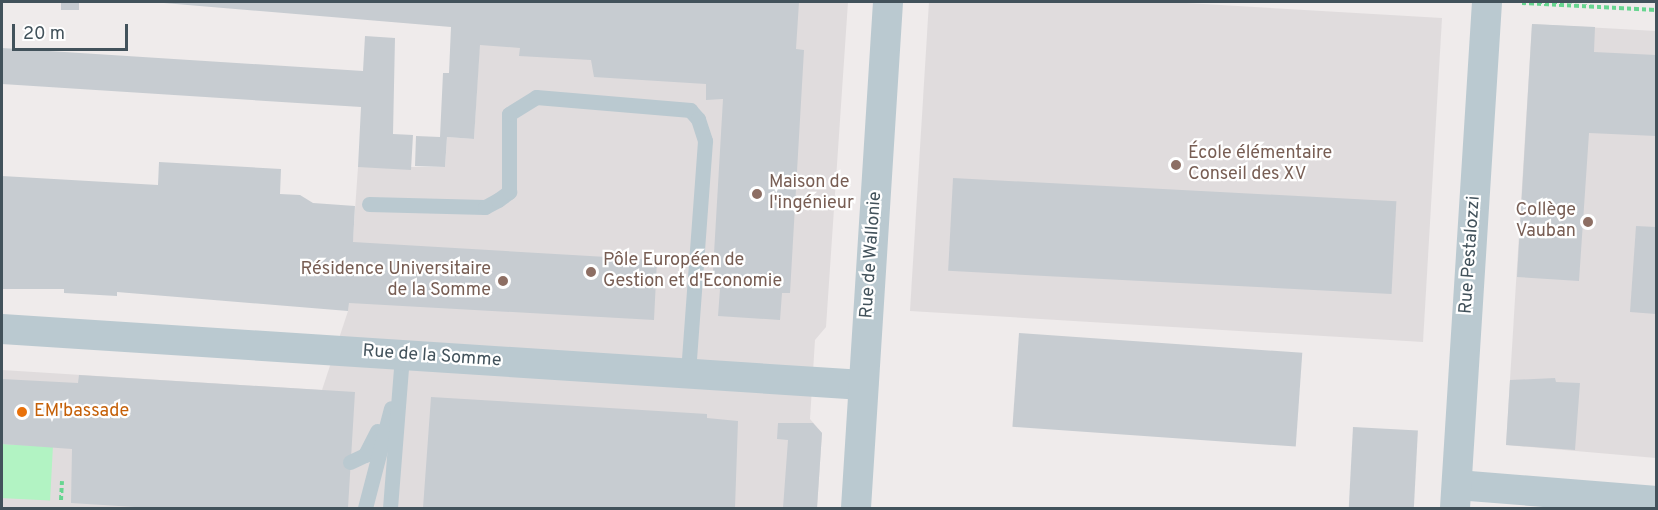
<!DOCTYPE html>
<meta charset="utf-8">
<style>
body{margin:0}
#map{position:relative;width:1658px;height:510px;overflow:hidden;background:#efebeb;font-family:Overpass,sans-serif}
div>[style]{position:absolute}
.education>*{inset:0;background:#e0dcdd}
.green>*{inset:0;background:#b2f3c3;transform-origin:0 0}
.building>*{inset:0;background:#c7ccd1;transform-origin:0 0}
.path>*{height:4px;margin-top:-2px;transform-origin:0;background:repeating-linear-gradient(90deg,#67d590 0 4.5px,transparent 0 7.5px)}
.service>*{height:15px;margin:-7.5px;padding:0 7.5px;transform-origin:7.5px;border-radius:7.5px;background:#bac9d0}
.minor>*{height:30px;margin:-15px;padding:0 15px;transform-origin:15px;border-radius:15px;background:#bac9d0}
.dots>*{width:16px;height:16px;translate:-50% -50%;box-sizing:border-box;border:3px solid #fff;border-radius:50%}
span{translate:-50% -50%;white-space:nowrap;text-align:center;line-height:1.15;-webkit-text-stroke:4.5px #fff;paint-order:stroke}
.education-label{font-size:18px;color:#785e54}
.left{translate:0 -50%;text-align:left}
.right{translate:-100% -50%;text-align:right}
.street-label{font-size:18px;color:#42525b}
.food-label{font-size:18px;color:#c56008}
.frame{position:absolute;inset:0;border:3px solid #42525b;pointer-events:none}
.scale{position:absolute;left:12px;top:24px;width:116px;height:27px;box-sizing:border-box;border:3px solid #42525b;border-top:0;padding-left:8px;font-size:18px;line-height:21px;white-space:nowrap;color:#42525b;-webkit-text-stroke:4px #fff;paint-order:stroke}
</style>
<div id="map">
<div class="education">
<i style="clip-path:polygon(482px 2px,848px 2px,826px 327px,815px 340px,810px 419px,822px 433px,817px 508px,2px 508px,2px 370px,322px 390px,348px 311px,358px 167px,445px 167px,447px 137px,474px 139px)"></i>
<i style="clip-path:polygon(929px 2px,1169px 2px,1442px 18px,1423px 342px,910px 311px)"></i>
<i style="clip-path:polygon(1532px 24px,1656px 31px,1656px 458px,1506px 445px)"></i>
</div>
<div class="green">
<i style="left:2px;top:444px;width:51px;height:54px;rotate:3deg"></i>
</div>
<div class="building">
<i style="left:61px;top:2px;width:18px;height:8px"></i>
<i style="clip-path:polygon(152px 2px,799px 2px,796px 49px,804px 50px,790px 293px,782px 293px,780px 320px,718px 316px,720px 289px,712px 288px,723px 99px,706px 100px,706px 84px,594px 77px,591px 60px,519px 56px,520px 48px,480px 45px,474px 139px,447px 137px,445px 167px,415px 166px,416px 136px,440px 137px,443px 73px,449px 73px,451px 27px)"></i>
<i style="clip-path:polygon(1532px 24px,1595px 27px,1594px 52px,1656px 55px,1656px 136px,1589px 133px,1579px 281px,1517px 277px)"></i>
<i style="clip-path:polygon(365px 36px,395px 38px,393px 134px,413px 135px,411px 170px,358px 167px,361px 107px,2px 84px,2px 48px,363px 71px)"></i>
<i style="clip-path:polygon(159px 162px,281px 169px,280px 194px,300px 195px,313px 203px,355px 206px,353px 242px,657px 260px,654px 320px,349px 303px,348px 311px,117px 292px,117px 296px,64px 293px,64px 289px,2px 289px,2px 176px,158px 185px)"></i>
<i style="left:953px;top:178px;width:444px;height:93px;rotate:3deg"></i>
<i style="clip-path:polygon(1636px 226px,1656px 227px,1656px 314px,1630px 312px)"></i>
<i style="left:1019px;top:333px;width:284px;height:94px;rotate:4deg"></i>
<i style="clip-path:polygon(79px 375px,355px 392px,348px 508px,151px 508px,71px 503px,72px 449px,2px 444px,2px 379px,78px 383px)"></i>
<i style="clip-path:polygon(1555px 378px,1556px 382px,1580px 383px,1575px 450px,1506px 445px,1510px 380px)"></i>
<i style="clip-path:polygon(431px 397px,707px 414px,707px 418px,738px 421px,735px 508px,423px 508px)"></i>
<i style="clip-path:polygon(778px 423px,813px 423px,822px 433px,817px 508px,783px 508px,788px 440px,777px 439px)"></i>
<i style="left:1353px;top:427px;width:65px;height:81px;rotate:3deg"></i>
</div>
<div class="path">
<i style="left:1522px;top:3px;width:134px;rotate:3deg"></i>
<i style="left:61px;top:500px;width:19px;rotate:-87deg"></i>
</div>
<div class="service">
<i style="left:369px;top:204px;width:116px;rotate:1.5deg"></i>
<i style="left:485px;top:207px;width:15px;rotate:-28deg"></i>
<i style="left:498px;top:200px;width:14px;rotate:-36deg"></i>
<i style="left:509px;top:192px;width:78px;rotate:-90deg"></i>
<i style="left:509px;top:114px;width:32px;rotate:-32deg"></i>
<i style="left:536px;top:97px;width:155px;rotate:4.8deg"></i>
<i style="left:690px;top:110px;width:12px;rotate:48deg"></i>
<i style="left:698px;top:119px;width:23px;rotate:72deg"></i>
<i style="left:705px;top:141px;width:233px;rotate:94.2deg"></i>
<i style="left:350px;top:462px;width:17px;rotate:-25deg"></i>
<i style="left:365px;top:455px;width:27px;rotate:-63deg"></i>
<i style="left:365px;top:508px;width:103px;rotate:-75.4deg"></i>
<i style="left:390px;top:508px;width:153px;rotate:-85.5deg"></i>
</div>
<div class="minor">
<i style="left:2px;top:329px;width:863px;rotate:3.72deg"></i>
<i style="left:1457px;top:485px;width:200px;rotate:4.6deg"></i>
<i style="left:856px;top:508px;width:507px;rotate:-86.38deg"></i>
<i style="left:1455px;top:508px;width:507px;rotate:-86.38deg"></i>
</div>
<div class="dots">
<i style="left:1176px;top:165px;background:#8d6e63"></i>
<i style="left:757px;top:194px;background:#8d6e63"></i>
<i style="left:1588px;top:222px;background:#8d6e63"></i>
<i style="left:591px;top:272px;background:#8d6e63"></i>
<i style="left:503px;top:281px;background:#8d6e63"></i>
<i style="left:22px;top:412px;background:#e8710a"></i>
</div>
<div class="education-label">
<span class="left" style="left:1188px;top:165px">École élémentaire<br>Conseil des XV</span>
<span class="left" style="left:769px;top:194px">Maison de<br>l'ingénieur</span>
<span class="right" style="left:1576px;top:222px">Collège<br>Vauban</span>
<span class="left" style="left:603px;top:272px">Pôle Européen de<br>Gestion et d'Economie</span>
<span class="right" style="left:491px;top:281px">Résidence Universitaire<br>de la Somme</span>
</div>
<div class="street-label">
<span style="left:872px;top:255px;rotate:-86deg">Rue de Wallonie</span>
<span style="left:1471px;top:255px;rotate:-86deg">Rue Pestalozzi</span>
<span style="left:432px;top:357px;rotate:4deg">Rue de la Somme</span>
</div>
<div class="food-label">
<span class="left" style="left:34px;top:412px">EM'bassade</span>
</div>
<div class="frame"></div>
<div class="scale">20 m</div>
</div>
